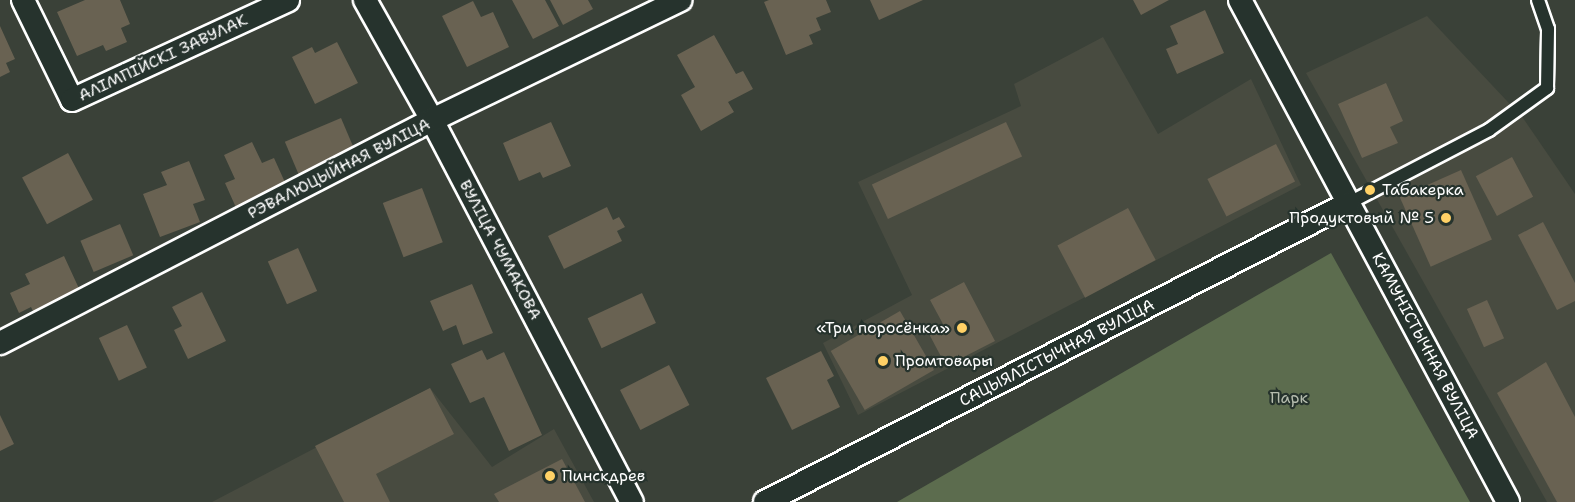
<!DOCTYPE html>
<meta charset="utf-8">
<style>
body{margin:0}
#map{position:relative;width:1575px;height:502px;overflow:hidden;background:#3a4138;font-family:"Shantell Sans",sans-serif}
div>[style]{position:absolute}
.built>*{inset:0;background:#484b40}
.green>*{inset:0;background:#5c6c4e}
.building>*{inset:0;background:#696252;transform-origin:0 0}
.roads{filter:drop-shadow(2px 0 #fff) drop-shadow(-2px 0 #fff) drop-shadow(0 2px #fff) drop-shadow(0 -2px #fff)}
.service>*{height:12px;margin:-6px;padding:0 6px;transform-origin:6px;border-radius:6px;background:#26332d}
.minor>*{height:22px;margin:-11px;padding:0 11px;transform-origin:11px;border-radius:11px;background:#26332d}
.dots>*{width:16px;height:16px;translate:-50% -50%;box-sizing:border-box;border:3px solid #26332d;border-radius:50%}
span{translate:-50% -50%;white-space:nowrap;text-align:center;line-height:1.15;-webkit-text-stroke:4.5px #26332d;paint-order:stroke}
.street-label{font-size:16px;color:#fff}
.poi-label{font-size:16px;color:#fff}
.left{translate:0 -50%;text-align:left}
.right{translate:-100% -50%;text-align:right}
.park-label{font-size:16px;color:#b6bdaf}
</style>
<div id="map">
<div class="built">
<i style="clip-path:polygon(1427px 16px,1523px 118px,1575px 194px,1575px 502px,1547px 502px,1306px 73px)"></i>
<i style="clip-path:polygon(1103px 37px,1158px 134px,1251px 79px,1301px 185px,858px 415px,823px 343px,912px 295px,858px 182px,1021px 106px,1014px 84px)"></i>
<i style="clip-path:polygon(430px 388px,492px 467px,554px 429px,594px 502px,212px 502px)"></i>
</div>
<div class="green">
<i style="clip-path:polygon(1331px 253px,1470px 502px,897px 502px)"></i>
</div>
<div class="building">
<i style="clip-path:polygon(85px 0,120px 0,130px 24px,121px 28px,127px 42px,106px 51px,103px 45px,77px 56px,57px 12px)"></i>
<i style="clip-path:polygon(512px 0,545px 0,559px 26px,533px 39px)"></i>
<i style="clip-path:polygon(550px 0,588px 0,593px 9px,563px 25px)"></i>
<i style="clip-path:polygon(769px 0,826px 0,831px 12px,816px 18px,821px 30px,809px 35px,813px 44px,786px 55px,764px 2px)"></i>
<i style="clip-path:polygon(870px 0,923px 0,879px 20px)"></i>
<i style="clip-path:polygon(1133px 0,1169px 0,1141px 15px)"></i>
<i style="clip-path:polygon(473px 1px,481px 17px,493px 12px,509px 47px,467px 67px,442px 16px)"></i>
<i style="clip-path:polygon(1205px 10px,1224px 53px,1177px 74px,1166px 49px,1178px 44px,1170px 26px)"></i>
<i style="clip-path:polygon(0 26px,15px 59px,6px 63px,10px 72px,0 77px)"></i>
<i style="clip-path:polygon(714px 35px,736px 74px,743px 71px,753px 89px,728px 102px,734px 112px,701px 131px,681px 95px,695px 87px,677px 55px)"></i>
<i style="clip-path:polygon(337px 42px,358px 83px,315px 104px,292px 57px,312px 47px,315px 53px)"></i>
<i style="clip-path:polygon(1386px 83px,1403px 121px,1390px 127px,1398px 143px,1362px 158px,1338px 104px)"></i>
<i style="left:341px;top:118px;width:43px;height:61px;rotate:67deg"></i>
<i style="clip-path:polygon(551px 122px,571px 166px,543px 178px,540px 172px,519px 181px,503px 143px)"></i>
<i style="left:1006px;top:122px;width:38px;height:148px;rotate:65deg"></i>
<i style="clip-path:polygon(252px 142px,262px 163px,274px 158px,288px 189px,238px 212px,225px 183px,235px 179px,224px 155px)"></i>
<i style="left:1276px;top:144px;width:42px;height:77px;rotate:63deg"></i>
<i style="left:68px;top:153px;width:53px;height:52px;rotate:62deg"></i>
<i style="left:1512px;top:157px;width:45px;height:41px;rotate:62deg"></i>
<i style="clip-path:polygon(189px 161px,205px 200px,193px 204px,200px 222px,160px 237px,143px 194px,167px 185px,161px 172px)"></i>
<i style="left:1461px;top:170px;width:76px;height:67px;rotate:66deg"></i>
<i style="left:422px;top:188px;width:58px;height:42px;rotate:69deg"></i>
<i style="clip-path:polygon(607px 207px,613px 220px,619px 217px,625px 227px,617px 231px,622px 241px,564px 269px,548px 236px)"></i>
<i style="left:1128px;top:208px;width:59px;height:80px;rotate:62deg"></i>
<i style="clip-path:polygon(1543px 222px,1575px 283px,1575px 301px,1557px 310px,1518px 235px)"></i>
<i style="left:120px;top:224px;width:34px;height:43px;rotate:67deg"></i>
<i style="left:298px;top:248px;width:47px;height:33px;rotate:66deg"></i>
<i style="clip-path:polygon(64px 256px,82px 295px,34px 313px,31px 307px,19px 313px,10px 293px,30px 284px,25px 274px)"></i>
<i style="clip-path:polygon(964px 282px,995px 341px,946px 366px,928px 332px,943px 324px,930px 300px)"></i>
<i style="clip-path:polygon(472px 284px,493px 333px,463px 345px,456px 325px,443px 331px,430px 301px)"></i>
<i style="clip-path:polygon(202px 292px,226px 341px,188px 359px,174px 330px,182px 326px,172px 307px)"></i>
<i style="left:642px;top:293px;width:33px;height:60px;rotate:65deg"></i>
<i style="left:1487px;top:300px;width:42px;height:22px;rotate:66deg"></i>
<i style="left:900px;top:311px;width:68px;height:80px;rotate:60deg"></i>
<i style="left:127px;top:325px;width:47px;height:31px;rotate:65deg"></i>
<i style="clip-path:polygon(482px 350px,487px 360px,504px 352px,542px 435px,509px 451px,484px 397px,470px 403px,451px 364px)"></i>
<i style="clip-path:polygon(821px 351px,834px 376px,827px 380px,840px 407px,792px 430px,766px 378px)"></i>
<i style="clip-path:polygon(1546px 362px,1575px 417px,1575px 502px,1557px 502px,1497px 393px)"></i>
<i style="left:669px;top:365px;width:45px;height:55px;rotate:63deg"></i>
<i style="clip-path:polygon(430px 388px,454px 434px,376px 474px,390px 502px,344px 502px,315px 446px)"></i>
<i style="clip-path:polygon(0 415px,14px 444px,0 451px)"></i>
<i style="clip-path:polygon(562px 459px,585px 502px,499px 502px,494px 494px)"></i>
</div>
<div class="roads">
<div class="service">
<i style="left:1349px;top:203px;width:158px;rotate:-27.5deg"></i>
<i style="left:1489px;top:130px;width:72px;rotate:-35.9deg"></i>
<i style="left:1547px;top:88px;width:59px;rotate:-89deg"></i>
<i style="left:1548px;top:29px;width:31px;rotate:-109deg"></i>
</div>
<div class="minor">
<i style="left:23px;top:0;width:111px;rotate:63.9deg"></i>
<i style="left:72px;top:100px;width:238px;rotate:-24.8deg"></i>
<i style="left:365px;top:0;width:137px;rotate:60.8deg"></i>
<i style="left:432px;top:120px;width:431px;rotate:62.4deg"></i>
<i style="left:1240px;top:0;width:569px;rotate:61.9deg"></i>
<i style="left:0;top:343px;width:486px;rotate:-27.3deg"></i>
<i style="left:432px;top:120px;width:276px;rotate:-25.8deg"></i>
<i style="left:765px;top:502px;width:656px;rotate:-27.11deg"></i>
</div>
</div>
<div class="dots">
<i style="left:1370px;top:190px;background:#ffd166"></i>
<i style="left:1446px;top:218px;background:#ffd166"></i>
<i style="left:962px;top:328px;background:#ffd166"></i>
<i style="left:883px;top:361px;background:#ffd166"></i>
<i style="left:550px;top:476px;background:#ffd166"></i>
</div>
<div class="street-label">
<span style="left:163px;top:58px;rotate:-25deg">АЛІМПІЙСКІ ЗАВУЛАК</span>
<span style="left:339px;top:169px;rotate:-27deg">РЭВАЛЮЦЫЙНАЯ ВУЛІЦА</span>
<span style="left:500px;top:250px;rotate:62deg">ВУЛІЦА ЧУМАКОВА</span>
<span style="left:1425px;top:346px;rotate:62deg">КАМУНІСТЫЧНАЯ ВУЛІЦА</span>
<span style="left:1057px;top:353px;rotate:-27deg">САЦЫЯЛІСТЫЧНАЯ ВУЛІЦА</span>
</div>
<div class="poi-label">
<span class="left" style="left:1382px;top:190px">Табакерка</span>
<span class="right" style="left:1434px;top:218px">Продуктовый № 5</span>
<span class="right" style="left:950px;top:328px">«Три поросёнка»</span>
<span class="left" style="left:895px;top:361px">Промтовары</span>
<span class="left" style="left:562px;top:476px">Пинскдрев</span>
</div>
<div class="park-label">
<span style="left:1289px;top:398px">Парк</span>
</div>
</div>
